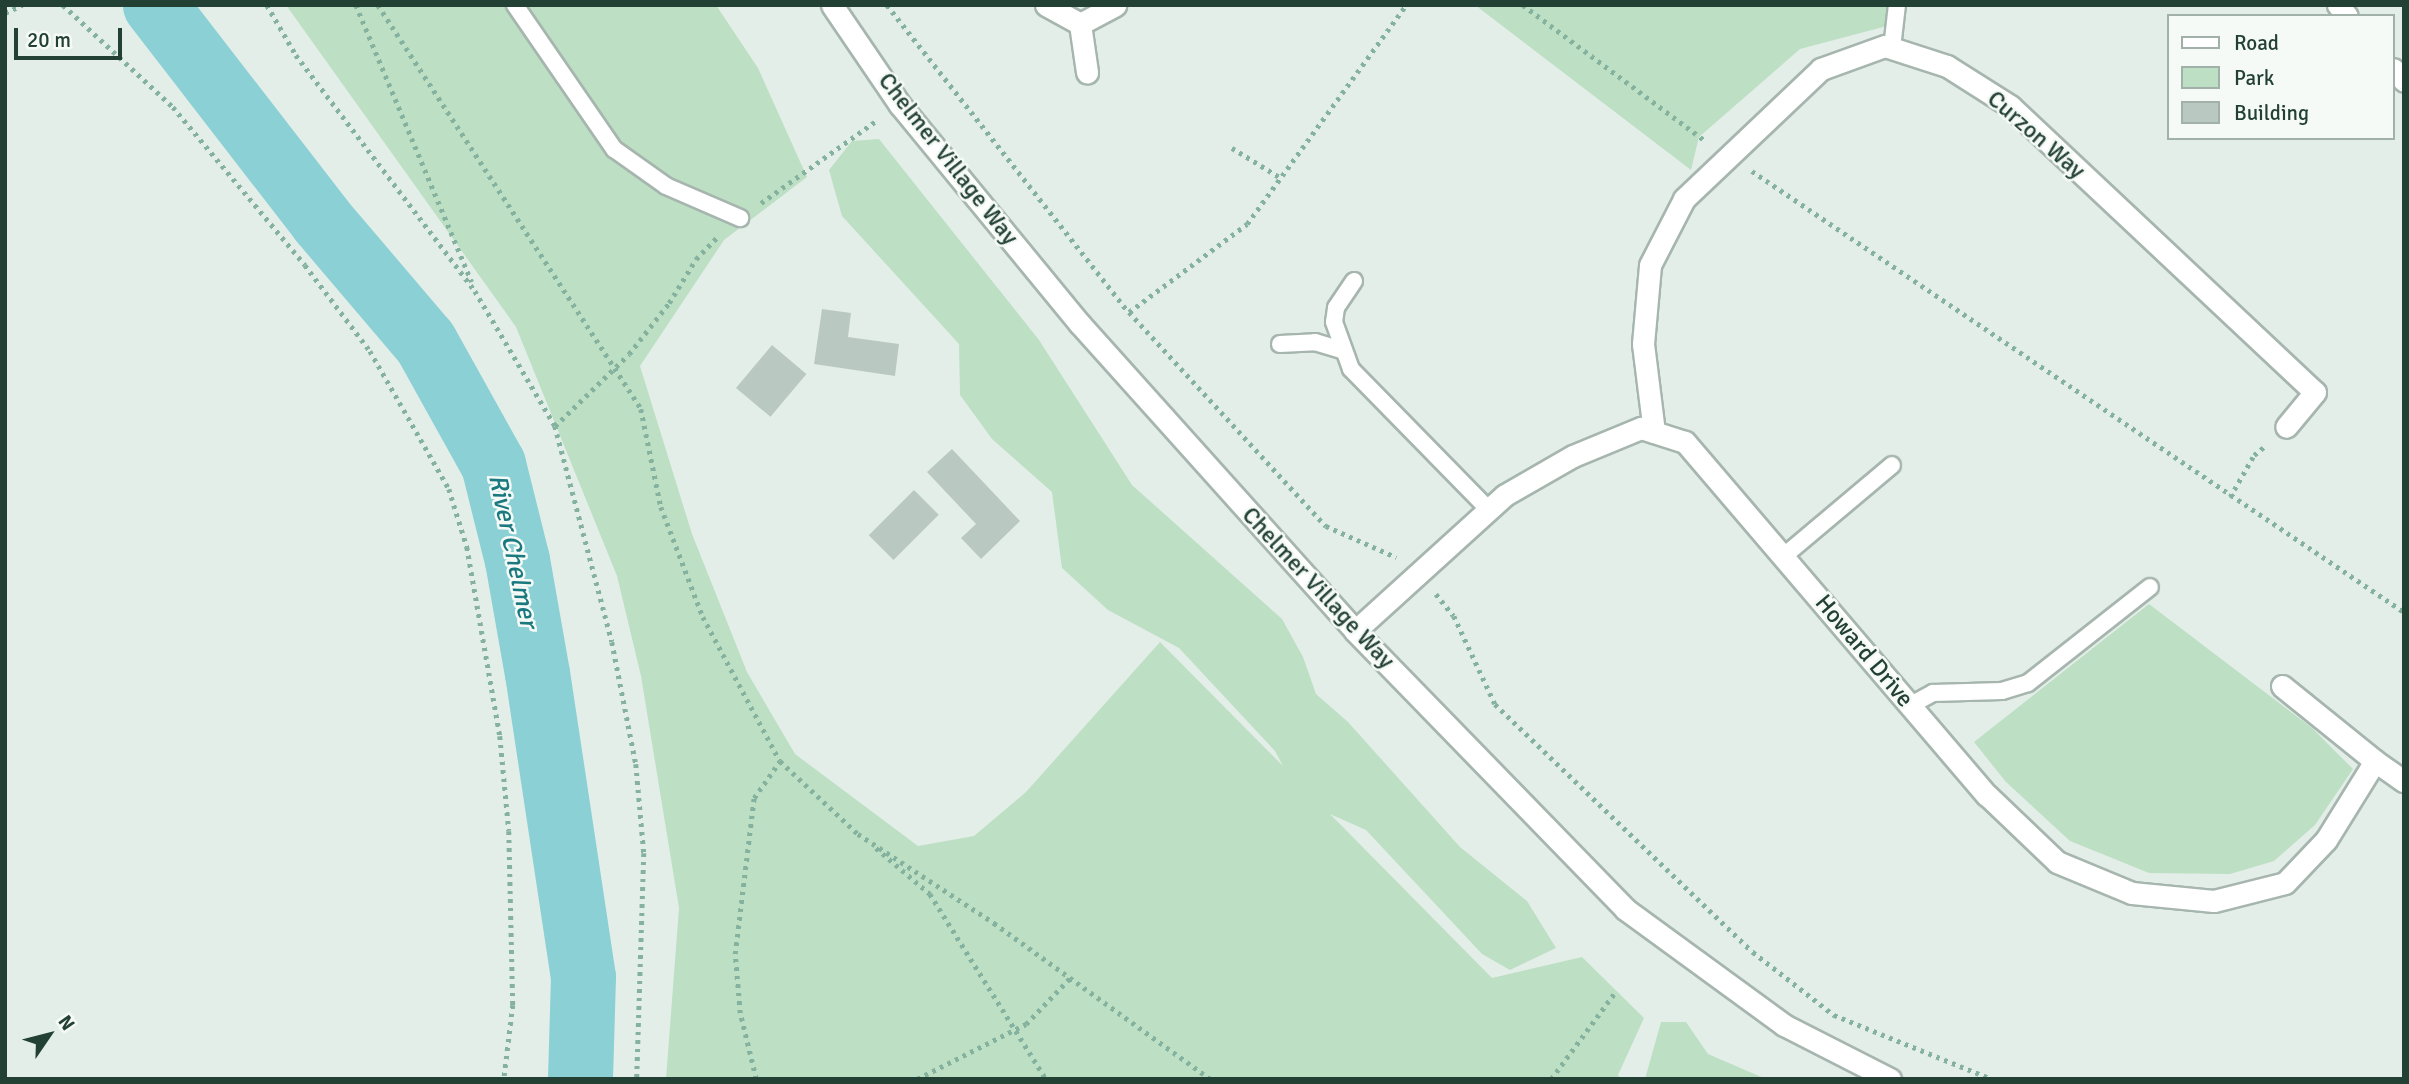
<!DOCTYPE html>
<style>
body{margin:0}
#map{position:relative;width:2409px;height:1084px;overflow:hidden;background:#e4eee9;font-family:Signika,sans-serif}
div>[style]{position:absolute}
.green>*{inset:0;background:#bddfc3}
.river>*{height:65px;margin:-32.5px;padding:0 32.5px;transform-origin:32.5px;border-radius:32.5px;background:#8bd0d4}
.building>*{inset:0;background:#b9c9c1;transform-origin:0 0}
.path>*{height:4.5px;margin-top:-2.25px;transform-origin:0;background:repeating-linear-gradient(90deg,#84b29f 0 3.5px,transparent 0 8.5px)}
.roads{filter:drop-shadow(2px 0 #a6b6af) drop-shadow(-2px 0 #a6b6af) drop-shadow(0 2px #a6b6af) drop-shadow(0 -2px #a6b6af)}
.lane>*{height:16px;margin:-8px;padding:0 8px;transform-origin:8px;border-radius:8px;background:#fff}
.street>*{height:21px;margin:-10.5px;padding:0 10.5px;transform-origin:10.5px;border-radius:10.5px;background:#fff}
.secondary>*{height:21px;margin:-10.5px;padding:0 10.5px;transform-origin:10.5px;border-radius:10.5px;background:#fff}
span{translate:-50% -50%;white-space:nowrap;text-align:center;line-height:1.15;-webkit-text-stroke:5px #f5faf7;paint-order:stroke}
.street-label{font-size:24px;color:#234035}
.water-label{font-size:26px;color:#1a787f;font-style:italic}
.frame{position:absolute;inset:0;border:7px solid #234035;pointer-events:none}
.legend{position:absolute;left:2167px;top:14px;width:228px;height:126px;box-sizing:border-box;background:#f5faf7;border:2px solid #a1b0a9;margin:0;padding:9px 12px;list-style:none;font-size:21px;color:#234035}
.legend li{display:flex;align-items:center;gap:14px;height:35px}
.legend b{width:35px;border:2px solid #a1b0a9}
.north{position:absolute;left:14px;top:1000px;width:70px;height:70px;-webkit-text-stroke:5px #f5faf7;paint-order:stroke;rotate:55deg;font-size:19px;font-weight:700;line-height:28px;text-align:center;color:#234035}
.north::after{content:'';display:block;margin:auto;width:24px;height:32px;background:#234035;clip-path:polygon(50% 0,100% 100%,50% 72%,0 100%)}
.scale{position:absolute;left:14px;top:28px;width:108px;height:32px;box-sizing:border-box;border:4px solid #234035;border-top:0;padding-left:9px;font-size:21px;line-height:24px;white-space:nowrap;color:#234035;-webkit-text-stroke:5px #f5faf7;paint-order:stroke}
</style>
<div id="map">
<div class="green">
<i style="clip-path:polygon(286px 5px,716px 5px,758px 68px,807px 177px,724px 240px,640px 366px,692px 534px,747px 672px,795px 754px,918px 846px,974px 836px,1026px 792px,1160px 642px,1283px 766px,1275px 751px,1179px 648px,1108px 610px,1062px 568px,1052px 492px,992px 439px,960px 395px,959px 344px,842px 216px,829px 170px,852px 141px,879px 139px,1039px 340px,1132px 485px,1282px 619px,1303px 657px,1316px 694px,1348px 722px,1460px 847px,1527px 901px,1556px 948px,1510px 970px,1482px 954px,1366px 830px,1330px 814px,1492px 978px,1582px 957px,1644px 1018px,1618px 1075px,1621px 1079px,666px 1079px,679px 908px,641px 676px,617px 576px,516px 327px)"></i>
<i style="clip-path:polygon(1475px 5px,1888px 5px,1887px 26px,1800px 49px,1699px 137px,1691px 170px)"></i>
<i style="clip-path:polygon(2149px 604px,2312px 728px,2353px 769px,2315px 825px,2274px 861px,2230px 874px,2149px 873px,2070px 841px,2006px 782px,1974px 742px)"></i>
<i style="clip-path:polygon(1661px 1022px,1686px 1022px,1708px 1054px,1766px 1079px,1645px 1079px)"></i>
</div>
<div class="river">
<i style="left:155px;top:5px;width:272px;rotate:52.3deg"></i>
<i style="left:321px;top:220px;width:160px;rotate:49.6deg"></i>
<i style="left:425px;top:342px;width:140px;rotate:60.9deg"></i>
<i style="left:493px;top:464px;width:99px;rotate:76deg"></i>
<i style="left:517px;top:560px;width:115px;rotate:80deg"></i>
<i style="left:537px;top:673px;width:307px;rotate:81.4deg"></i>
<i style="left:583px;top:977px;width:102px;rotate:91.7deg"></i>
</div>
<div class="building">
<i style="clip-path:polygon(822px 309px,851px 313px,848px 337px,899px 344px,895px 376px,814px 364px)"></i>
<i style="left:772px;top:345px;width:45px;height:56px;rotate:40deg"></i>
<i style="clip-path:polygon(952px 449px,1020px 521px,981px 559px,961px 538px,976px 524px,927px 472px)"></i>
<i style="left:914px;top:490px;width:35px;height:64px;rotate:45deg"></i>
</div>
<div class="path">
<i style="left:63px;top:5px;width:150px;rotate:42.8deg"></i>
<i style="left:173px;top:107px;width:206px;rotate:50.1deg"></i>
<i style="left:305px;top:265px;width:108px;rotate:52.9deg"></i>
<i style="left:370px;top:351px;width:159px;rotate:60.2deg"></i>
<i style="left:449px;top:489px;width:61px;rotate:72.8deg"></i>
<i style="left:467px;top:547px;width:192px;rotate:80.1deg"></i>
<i style="left:500px;top:736px;width:95px;rotate:84.6deg"></i>
<i style="left:509px;top:831px;width:174px;rotate:88.7deg"></i>
<i style="left:513px;top:1005px;width:75px;rotate:96.9deg"></i>
<i style="left:267px;top:5px;width:58px;rotate:59.9deg"></i>
<i style="left:296px;top:55px;width:296px;rotate:52.8deg"></i>
<i style="left:475px;top:291px;width:157px;rotate:59.3deg"></i>
<i style="left:555px;top:426px;width:223px;rotate:75.2deg"></i>
<i style="left:612px;top:642px;width:124px;rotate:78.9deg"></i>
<i style="left:636px;top:764px;width:89px;rotate:84.9deg"></i>
<i style="left:644px;top:853px;width:226px;rotate:91.8deg"></i>
<i style="left:356px;top:5px;width:300px;rotate:67.3deg"></i>
<i style="left:378px;top:5px;width:482px;rotate:56.9deg"></i>
<i style="left:641px;top:409px;width:100px;rotate:78.5deg"></i>
<i style="left:661px;top:507px;width:118px;rotate:69.1deg"></i>
<i style="left:703px;top:617px;width:163px;rotate:61.9deg"></i>
<i style="left:780px;top:761px;width:107px;rotate:43.1deg"></i>
<i style="left:858px;top:834px;width:163px;rotate:33.2deg"></i>
<i style="left:994px;top:923px;width:266px;rotate:35.8deg"></i>
<i style="left:887px;top:5px;width:391px;rotate:51.8deg"></i>
<i style="left:1129px;top:312px;width:291px;rotate:47.4deg"></i>
<i style="left:1326px;top:526px;width:77px;rotate:23.9deg"></i>
<i style="left:1523px;top:5px;width:226px;rotate:36.7deg"></i>
<i style="left:5px;top:13px;width:19px;rotate:-25deg"></i>
<i style="left:1232px;top:148px;width:57px;rotate:31.5deg"></i>
<i style="left:1752px;top:171px;width:787px;rotate:34.07deg"></i>
<i style="left:761px;top:203px;width:141px;rotate:-35.5deg"></i>
<i style="left:1129px;top:312px;width:147px;rotate:-36.7deg"></i>
<i style="left:1247px;top:224px;width:271px;rotate:-54deg"></i>
<i style="left:555px;top:426px;width:103px;rotate:-44.2deg"></i>
<i style="left:629px;top:354px;width:65px;rotate:-51.9deg"></i>
<i style="left:669px;top:303px;width:52px;rotate:-58.5deg"></i>
<i style="left:696px;top:259px;width:32px;rotate:-46deg"></i>
<i style="left:2230px;top:497px;width:48px;rotate:-60.3deg"></i>
<i style="left:2254px;top:455px;width:14px;rotate:-39deg"></i>
<i style="left:1436px;top:594px;width:28px;rotate:51deg"></i>
<i style="left:1454px;top:616px;width:97px;rotate:65deg"></i>
<i style="left:1495px;top:704px;width:358px;rotate:43.9deg"></i>
<i style="left:1753px;top:952px;width:103px;rotate:37.9deg"></i>
<i style="left:1834px;top:1015px;width:170px;rotate:22.1deg"></i>
<i style="left:876px;top:848px;width:71px;rotate:40.4deg"></i>
<i style="left:930px;top:894px;width:218px;rotate:57.9deg"></i>
<i style="left:756px;top:1079px;width:68px;rotate:-103.6deg"></i>
<i style="left:740px;top:1013px;width:59px;rotate:-94.8deg"></i>
<i style="left:735px;top:954px;width:157px;rotate:-83.1deg"></i>
<i style="left:754px;top:798px;width:45px;rotate:-54.9deg"></i>
<i style="left:917px;top:1079px;width:122px;rotate:-26.8deg"></i>
<i style="left:1026px;top:1024px;width:64px;rotate:-46.3deg"></i>
<i style="left:1551px;top:1079px;width:109px;rotate:-53.5deg"></i>
</div>
<div class="roads">
<div class="lane">
<i style="left:515px;top:5px;width:175px;rotate:55.5deg"></i>
<i style="left:614px;top:149px;width:64px;rotate:35.4deg"></i>
<i style="left:666px;top:186px;width:81px;rotate:23.4deg"></i>
<i style="left:1892px;top:48px;width:43px;rotate:-83.4deg"></i>
<i style="left:1354px;top:281px;width:32px;rotate:124deg"></i>
<i style="left:1336px;top:308px;width:14px;rotate:98deg"></i>
<i style="left:1334px;top:322px;width:50px;rotate:70.1deg"></i>
<i style="left:1351px;top:369px;width:197px;rotate:45.6deg"></i>
<i style="left:1280px;top:344px;width:35px;rotate:-3deg"></i>
<i style="left:1315px;top:342px;width:27px;rotate:17deg"></i>
<i style="left:1784px;top:556px;width:141px;rotate:-40.1deg"></i>
<i style="left:1911px;top:705px;width:25px;rotate:-29deg"></i>
<i style="left:1933px;top:693px;width:69px;rotate:-1.7deg"></i>
<i style="left:2002px;top:691px;width:27px;rotate:-17deg"></i>
<i style="left:2028px;top:683px;width:155px;rotate:-38.2deg"></i>
</div>
<div class="street">
<i style="left:1046px;top:5px;width:39px;rotate:29deg"></i>
<i style="left:1080px;top:24px;width:40px;rotate:-28deg"></i>
<i style="left:2338px;top:5px;width:14px;rotate:51deg"></i>
<i style="left:1080px;top:24px;width:49px;rotate:81.7deg"></i>
<i style="left:2393px;top:69px;width:16px;rotate:47deg"></i>
<i style="left:1654px;top:432px;width:89px;rotate:-97.1deg"></i>
<i style="left:1643px;top:344px;width:79px;rotate:-84.9deg"></i>
<i style="left:1650px;top:265px;width:74px;rotate:-62.7deg"></i>
<i style="left:1684px;top:199px;width:189px;rotate:-43.5deg"></i>
<i style="left:1821px;top:69px;width:68px;rotate:-19.8deg"></i>
<i style="left:1885px;top:46px;width:65px;rotate:17.9deg"></i>
<i style="left:1947px;top:66px;width:75px;rotate:32.4deg"></i>
<i style="left:2010px;top:106px;width:418px;rotate:43.2deg"></i>
<i style="left:2315px;top:392px;width:45px;rotate:129.6deg"></i>
<i style="left:1355px;top:631px;width:202px;rotate:-42.2deg"></i>
<i style="left:1505px;top:495px;width:78px;rotate:-29.8deg"></i>
<i style="left:1573px;top:456px;width:74px;rotate:-22.4deg"></i>
<i style="left:1641px;top:428px;width:46px;rotate:17.7deg"></i>
<i style="left:1685px;top:442px;width:465px;rotate:49.5deg"></i>
<i style="left:1987px;top:795px;width:97px;rotate:43.7deg"></i>
<i style="left:2057px;top:862px;width:81px;rotate:22.5deg"></i>
<i style="left:2132px;top:893px;width:82px;rotate:5.6deg"></i>
<i style="left:2214px;top:901px;width:73px;rotate:-14.2deg"></i>
<i style="left:2285px;top:883px;width:59px;rotate:-46.4deg"></i>
<i style="left:2326px;top:840px;width:93px;rotate:-58.2deg"></i>
<i style="left:2375px;top:761px;width:35px;rotate:35deg"></i>
<i style="left:2282px;top:686px;width:119px;rotate:38.9deg"></i>
</div>
<div class="secondary">
<i style="left:832px;top:5px;width:121px;rotate:55.8deg"></i>
<i style="left:900px;top:105px;width:283px;rotate:50.6deg"></i>
<i style="left:1080px;top:324px;width:412px;rotate:48.1deg"></i>
<i style="left:1355px;top:631px;width:388px;rotate:45.8deg"></i>
<i style="left:1625px;top:909px;width:197px;rotate:36.1deg"></i>
<i style="left:1784px;top:1025px;width:119px;rotate:27deg"></i>
</div>
</div>
<div class="street-label">
<span style="left:2036px;top:135px;rotate:41deg">Curzon Way</span>
<span style="left:948px;top:159px;rotate:52deg">Chelmer Village Way</span>
<span style="left:1318px;top:588px;rotate:47deg">Chelmer Village Way</span>
<span style="left:1864px;top:651px;rotate:50deg">Howard Drive</span>
</div>
<div class="water-label">
<span style="left:512px;top:551px;rotate:78deg">River Chelmer</span>
</div>
<div class="frame"></div>
<ul class="legend">
<li><b style="height:9px;background:#fff"></b>Road</li>
<li><b style="height:19px;background:#bddfc3"></b>Park</li>
<li><b style="height:19px;background:#b9c9c1"></b>Building</li>
</ul>
<div class="north">N</div>
<div class="scale">20 m</div>
</div>
